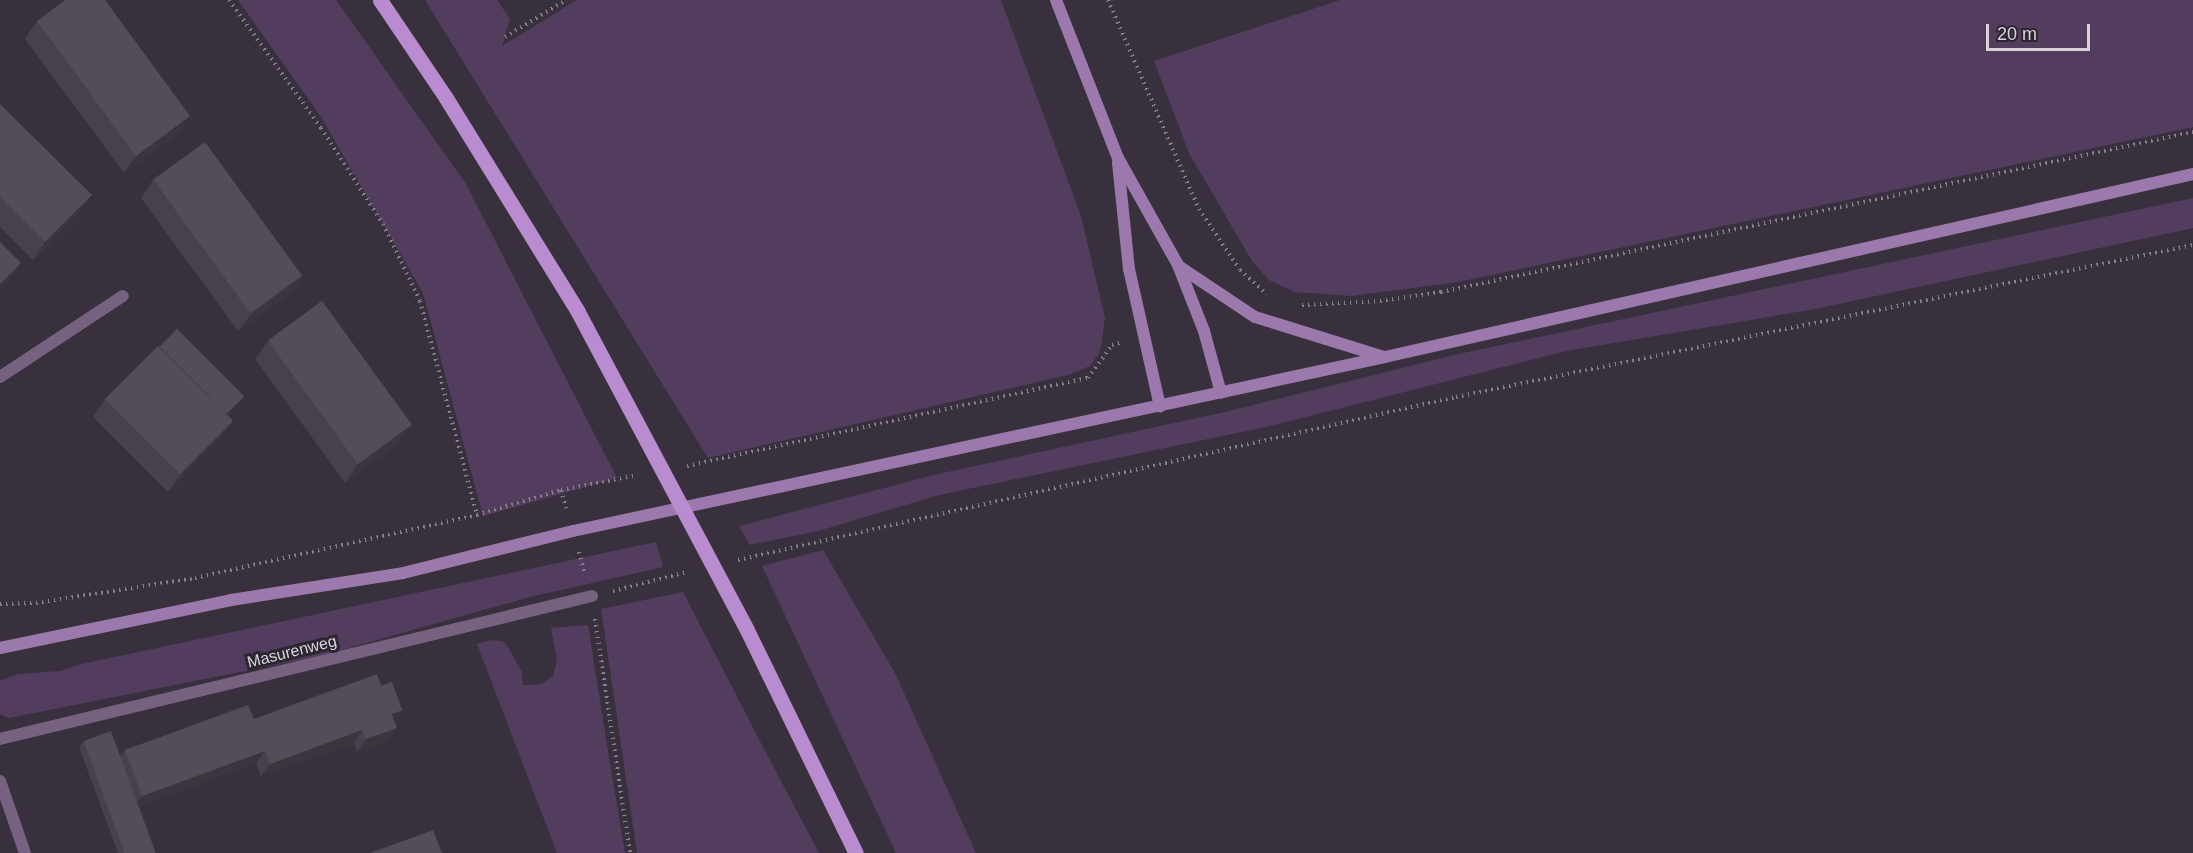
<!DOCTYPE html>
<style>
body{margin:0}
#map{position:relative;width:2193px;height:853px;overflow:hidden;background:#38303c;font-family:Helvetica,sans-serif}
div>[style]{position:absolute}
.green>*{inset:0;background:#533d5f}
.path>*{height:4px;margin-top:-2px;transform-origin:0;background:repeating-linear-gradient(90deg,#87818b 0 1.5px,transparent 0 6px)}
.street>*{height:12px;margin:-6px;padding:0 6px;transform-origin:6px;border-radius:6px;background:#766181}
.secondary>*{height:12px;margin:-6px;padding:0 6px;transform-origin:6px;border-radius:6px;background:#9b79ac}
.primary>*{height:15px;margin:-7.5px;padding:0 7.5px;transform-origin:7.5px;border-radius:7.5px;background:#b88cce}
.wall>*{inset:0;background:#48414d}
.shaded-wall>*{inset:0;background:#3b353e}
.building>*{inset:0;background:#544c59;transform-origin:0 0}
span{translate:-50% -50%;white-space:nowrap;text-align:center;line-height:1.15;-webkit-text-stroke:6px #2d2631;paint-order:stroke}
.street-label{font-size:16px;color:#d8d3db}
.scale{position:absolute;left:1986px;top:24px;width:104px;height:27px;box-sizing:border-box;border:3px solid #d8d3db;border-top:0;padding-left:8px;font-size:18px;line-height:21px;white-space:nowrap;color:#d8d3db;-webkit-text-stroke:4px #2d2631;paint-order:stroke}
</style>
<div id="map">
<div class="green">
<i style="clip-path:polygon(238px 0,336px 0,466px 184px,617px 478px,483px 516px,423px 293px,321px 117px)"></i>
<i style="clip-path:polygon(425px 0,497px 0,510px 19px,502px 46px,577px 0,1001px 0,1081px 216px,1105px 318px,1100px 352px,1090px 366px,1068px 375px,708px 458px)"></i>
<i style="clip-path:polygon(1340px 0,2193px 0,2193px 127px,1458px 282px,1352px 296px,1294px 292px,1269px 280px,1252px 261px,1189px 153px,1154px 61px)"></i>
<i style="clip-path:polygon(2193px 198px,2193px 228px,1815px 309px,1566px 351px,1266px 427px,939px 495px,818px 531px,750px 545px,739px 526px,938px 474px,1225px 412px,1454px 355px)"></i>
<i style="clip-path:polygon(656px 542px,663px 567px,530px 597px,320px 656px,9px 718px,0 714px,0 681px,18px 674px,61px 671px,77px 665px)"></i>
<i style="clip-path:polygon(823px 550px,896px 675px,976px 853px,896px 853px,762px 566px)"></i>
<i style="clip-path:polygon(683px 592px,763px 747px,819px 853px,637px 853px,601px 609px)"></i>
<i style="clip-path:polygon(588px 625px,608px 751px,625px 853px,557px 853px,477px 644px,492px 640px,505px 642px,522px 672px,523px 685px,541px 684px,553px 676px,557px 661px,551px 628px)"></i>
</div>
<div class="path">
<i style="left:229px;top:0;width:158px;rotate:54.3deg"></i>
<i style="left:321px;top:128px;width:114px;rotate:57.1deg"></i>
<i style="left:383px;top:224px;width:85px;rotate:64.3deg"></i>
<i style="left:420px;top:301px;width:221px;rotate:75.1deg"></i>
<i style="left:1108px;top:0;width:228px;rotate:66.5deg"></i>
<i style="left:1199px;top:209px;width:73px;rotate:56.1deg"></i>
<i style="left:1240px;top:270px;width:36px;rotate:42deg"></i>
<i style="left:505px;top:37px;width:71px;rotate:-31.2deg"></i>
<i style="left:1302px;top:305px;width:78px;rotate:-2.9deg"></i>
<i style="left:1380px;top:301px;width:62px;rotate:-8.4deg"></i>
<i style="left:1441px;top:292px;width:769px;rotate:-12.01deg"></i>
<i style="left:687px;top:466px;width:411px;rotate:-12.4deg"></i>
<i style="left:1088px;top:378px;width:41px;rotate:-54deg"></i>
<i style="left:1112px;top:345px;width:11px;rotate:-15deg"></i>
<i style="left:561px;top:490px;width:19px;rotate:74deg"></i>
<i style="left:579px;top:552px;width:23px;rotate:75deg"></i>
<i style="left:738px;top:560px;width:736px;rotate:-12.79deg"></i>
<i style="left:1456px;top:397px;width:753px;rotate:-11.65deg"></i>
<i style="left:613px;top:591px;width:76px;rotate:-14.4deg"></i>
<i style="left:0;top:604px;width:36px;rotate:-2deg"></i>
<i style="left:36px;top:603px;width:161px;rotate:-8.9deg"></i>
<i style="left:195px;top:578px;width:289px;rotate:-12.6deg"></i>
<i style="left:477px;top:515px;width:88px;rotate:-16.6deg"></i>
<i style="left:561px;top:490px;width:78px;rotate:-11deg"></i>
<i style="left:595px;top:619px;width:237px;rotate:81.5deg"></i>
</div>
<div class="street">
<i style="left:0;top:377px;width:147px;rotate:-33.4deg"></i>
<i style="left:0;top:739px;width:609px;rotate:-13.58deg"></i>
<i style="left:0;top:781px;width:76px;rotate:70.9deg"></i>
</div>
<div class="secondary">
<i style="left:1056px;top:0;width:170px;rotate:68.6deg"></i>
<i style="left:1118px;top:158px;width:123px;rotate:60.7deg"></i>
<i style="left:1178px;top:265px;width:71px;rotate:68.5deg"></i>
<i style="left:1204px;top:331px;width:64px;rotate:74.7deg"></i>
<i style="left:1118px;top:163px;width:107px;rotate:84.1deg"></i>
<i style="left:1129px;top:269px;width:141px;rotate:77.3deg"></i>
<i style="left:1180px;top:267px;width:90px;rotate:33.7deg"></i>
<i style="left:1255px;top:317px;width:135px;rotate:17.2deg"></i>
<i style="left:0;top:648px;width:236px;rotate:-11.7deg"></i>
<i style="left:231px;top:600px;width:174px;rotate:-8.9deg"></i>
<i style="left:403px;top:573px;width:175px;rotate:-13.9deg"></i>
<i style="left:573px;top:531px;width:830px;rotate:-12.09deg"></i>
<i style="left:1385px;top:357px;width:828px;rotate:-12.76deg"></i>
</div>
<div class="primary">
<i style="left:380px;top:0;width:118px;rotate:56deg"></i>
<i style="left:446px;top:98px;width:251px;rotate:58.3deg"></i>
<i style="left:578px;top:312px;width:360px;rotate:62deg"></i>
<i style="left:747px;top:630px;width:248px;rotate:64deg"></i>
</div>
<div class="wall">
<i style="clip-path:polygon(37px 21px,190px 116px,177px 134px,124px 173px,25px 39px)"></i>
<i style="clip-path:polygon(0 104px,79px 213px,33px 260px,0 227px)"></i>
<i style="clip-path:polygon(153px 180px,302px 276px,290px 294px,238px 331px,141px 198px)"></i>
<i style="clip-path:polygon(268px 341px,399px 443px,345px 483px,255px 359px)"></i>
<i style="clip-path:polygon(244px 396px,235px 408px,228px 415px,233px 421px,221px 438px,168px 492px,93px 417px,105px 399px)"></i>
<i style="clip-path:polygon(381px 686px,402px 710px,398px 717px,393px 718px,388px 741px,357px 752px,354px 743px,261px 776px,256px 763px,139px 806px,156px 853px,118px 853px,79px 747px,84px 741px,121px 756px,125px 750px,254px 719px)"></i>
</div>
<div class="shaded-wall">
<i style="clip-path:polygon(190px 116px,177px 134px,124px 173px,136px 156px)"></i>
<i style="clip-path:polygon(92px 195px,79px 213px,33px 260px,45px 242px)"></i>
<i style="clip-path:polygon(21px 263px,9px 281px,0 290px,0 284px)"></i>
<i style="clip-path:polygon(302px 276px,290px 294px,238px 331px,251px 314px)"></i>
<i style="clip-path:polygon(244px 396px,235px 408px,213px 430px,222px 418px)"></i>
<i style="clip-path:polygon(233px 421px,221px 438px,168px 492px,181px 474px)"></i>
<i style="clip-path:polygon(412px 425px,399px 443px,345px 483px,357px 465px)"></i>
<i style="clip-path:polygon(402px 710px,398px 717px,381px 722px,386px 716px)"></i>
<i style="clip-path:polygon(397px 728px,388px 741px,357px 752px,366px 739px)"></i>
<i style="clip-path:polygon(362px 730px,354px 743px,261px 776px,270px 764px)"></i>
<i style="clip-path:polygon(265px 751px,256px 763px,133px 808px,142px 796px)"></i>
</div>
<div class="building">
<i style="clip-path:polygon(65px 0,105px 0,190px 116px,136px 156px,37px 21px)"></i>
<i style="clip-path:polygon(0 104px,92px 195px,45px 242px,0 197px)"></i>
<i style="left:205px;top:142px;width:165px;height:64px;rotate:54deg"></i>
<i style="clip-path:polygon(0 242px,21px 263px,0 284px)"></i>
<i style="left:322px;top:301px;width:153px;height:67px;rotate:54deg"></i>
<i style="left:177px;top:329px;width:95px;height:25px;rotate:45deg"></i>
<i style="left:158px;top:346px;width:106px;height:75px;rotate:45deg"></i>
<i style="clip-path:polygon(377px 674px,397px 728px,366px 739px,362px 730px,270px 764px,265px 751px,142px 796px,125px 750px,248px 705px,254px 719px)"></i>
<i style="left:392px;top:682px;width:30px;height:12px;rotate:70deg"></i>
<i style="left:111px;top:731px;width:130px;height:29px;rotate:70deg"></i>
<i style="clip-path:polygon(433px 830px,442px 853px,370px 853px)"></i>
</div>
<div class="street-label">
<span style="left:292px;top:652px;rotate:-14deg">Masurenweg</span>
</div>
<div class="scale">20 m</div>
</div>
